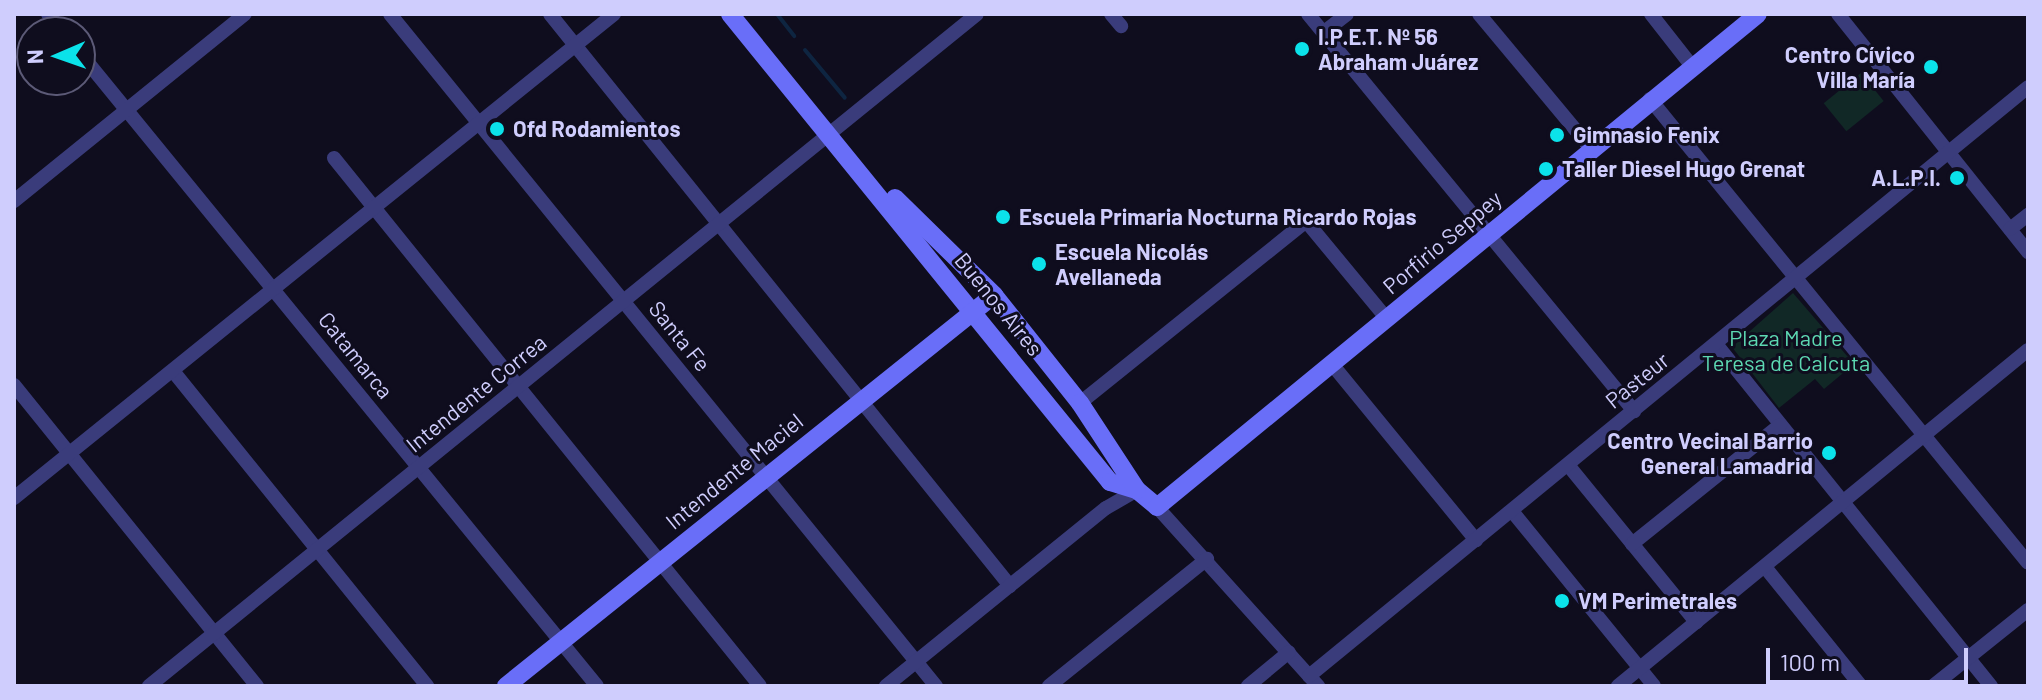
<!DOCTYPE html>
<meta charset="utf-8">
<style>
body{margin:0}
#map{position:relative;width:2042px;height:700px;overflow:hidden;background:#0f0d1e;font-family:Barlow,sans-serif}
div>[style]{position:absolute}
.green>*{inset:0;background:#112826;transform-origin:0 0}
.stream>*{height:4px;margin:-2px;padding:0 2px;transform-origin:2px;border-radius:2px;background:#0e2541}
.street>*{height:14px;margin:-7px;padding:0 7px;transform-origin:7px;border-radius:7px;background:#3a3c7b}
.secondary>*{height:18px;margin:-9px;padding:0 9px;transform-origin:9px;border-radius:9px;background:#696ef8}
.dots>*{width:22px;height:22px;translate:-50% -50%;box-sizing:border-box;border:4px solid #0f0d1e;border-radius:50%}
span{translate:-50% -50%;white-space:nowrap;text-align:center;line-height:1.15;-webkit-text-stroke:6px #0f0d1e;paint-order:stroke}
.poi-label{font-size:22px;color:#cfcdfd;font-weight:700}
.left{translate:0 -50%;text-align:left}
.right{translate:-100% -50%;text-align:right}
.street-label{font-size:22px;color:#cfcdfd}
.park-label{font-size:22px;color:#5dd8b2}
.frame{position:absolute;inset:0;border:16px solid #cfcdfd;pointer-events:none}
.north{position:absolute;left:16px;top:16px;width:80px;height:80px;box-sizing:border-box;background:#0f0d1e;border:2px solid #5c5a77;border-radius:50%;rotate:268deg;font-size:22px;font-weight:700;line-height:32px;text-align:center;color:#cfcdfd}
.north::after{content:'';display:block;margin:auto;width:28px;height:36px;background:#0be2ea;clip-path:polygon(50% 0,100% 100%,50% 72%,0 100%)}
.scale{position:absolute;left:1766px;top:648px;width:202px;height:36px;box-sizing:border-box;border:4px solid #cfcdfd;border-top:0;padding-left:10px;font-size:24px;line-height:28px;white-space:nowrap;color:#cfcdfd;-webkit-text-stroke:6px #0f0d1e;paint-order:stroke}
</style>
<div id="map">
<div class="green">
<i style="left:1861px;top:73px;width:36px;height:48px;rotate:51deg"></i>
<i style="clip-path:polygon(1793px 293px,1854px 364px,1824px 389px,1815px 379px,1779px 408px,1732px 347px)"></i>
</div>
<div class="stream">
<i style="left:777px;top:14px;width:28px;rotate:52deg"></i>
<i style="left:805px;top:50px;width:62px;rotate:50.2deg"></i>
</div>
<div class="street">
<i style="left:48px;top:14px;width:23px;rotate:50deg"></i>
<i style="left:390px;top:14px;width:866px;rotate:50.91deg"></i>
<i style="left:550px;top:14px;width:734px;rotate:51.19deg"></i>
<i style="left:1111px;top:14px;width:16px;rotate:50deg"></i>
<i style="left:1308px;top:14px;width:514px;rotate:50.61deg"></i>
<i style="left:1479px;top:14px;width:173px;rotate:50.2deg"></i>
<i style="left:1651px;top:14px;width:65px;rotate:51.9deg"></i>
<i style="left:1838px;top:14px;width:305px;rotate:51.4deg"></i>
<i style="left:1324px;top:32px;width:29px;rotate:-38deg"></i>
<i style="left:80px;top:53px;width:817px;rotate:50.76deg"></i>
<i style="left:1650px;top:99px;width:598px;rotate:50.83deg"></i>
<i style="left:334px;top:158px;width:678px;rotate:51.1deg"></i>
<i style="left:14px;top:201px;width:297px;rotate:-39deg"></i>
<i style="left:2010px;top:229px;width:23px;rotate:-38deg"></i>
<i style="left:1716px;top:344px;width:439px;rotate:51.2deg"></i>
<i style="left:1331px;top:363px;width:229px;rotate:50.7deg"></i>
<i style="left:173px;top:371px;width:405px;rotate:51.1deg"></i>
<i style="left:14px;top:385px;width:387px;rotate:51.1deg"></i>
<i style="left:1080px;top:403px;width:290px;rotate:-38.8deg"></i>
<i style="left:1306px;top:221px;width:127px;rotate:50.4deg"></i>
<i style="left:1568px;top:465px;width:203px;rotate:50.8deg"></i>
<i style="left:14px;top:498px;width:771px;rotate:-38.89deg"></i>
<i style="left:1157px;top:507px;width:241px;rotate:48deg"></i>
<i style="left:1512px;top:511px;width:225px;rotate:50.9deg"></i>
<i style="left:1632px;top:544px;width:190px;rotate:-38.8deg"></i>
<i style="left:1765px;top:567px;width:153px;rotate:51.1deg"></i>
<i style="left:1309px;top:676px;width:929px;rotate:-39.32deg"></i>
<i style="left:149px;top:686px;width:1066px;rotate:-39.06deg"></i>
<i style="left:886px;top:686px;width:283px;rotate:-39deg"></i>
<i style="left:1106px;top:508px;width:36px;rotate:-30deg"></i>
<i style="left:1049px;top:686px;width:203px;rotate:-38.8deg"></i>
<i style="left:1248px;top:686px;width:53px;rotate:-39.7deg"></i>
<i style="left:1618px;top:686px;width:530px;rotate:-39.34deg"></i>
<i style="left:1933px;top:686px;width:122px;rotate:-38.7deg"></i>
</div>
<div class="secondary">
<i style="left:730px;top:14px;width:603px;rotate:50.92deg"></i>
<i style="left:1110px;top:482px;width:28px;rotate:17deg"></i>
<i style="left:1137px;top:490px;width:26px;rotate:40deg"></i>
<i style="left:1157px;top:507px;width:777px;rotate:-39.36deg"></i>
<i style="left:895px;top:198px;width:139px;rotate:44.4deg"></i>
<i style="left:994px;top:295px;width:138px;rotate:51.5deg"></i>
<i style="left:1080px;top:403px;width:104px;rotate:56.8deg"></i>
<i style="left:506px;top:686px;width:625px;rotate:-38.7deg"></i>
</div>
<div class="dots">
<i style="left:1302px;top:49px;background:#0be2ea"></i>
<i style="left:1931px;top:67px;background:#0be2ea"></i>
<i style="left:497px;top:129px;background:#0be2ea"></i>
<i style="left:1557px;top:135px;background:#0be2ea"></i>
<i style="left:1546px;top:169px;background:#0be2ea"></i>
<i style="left:1957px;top:178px;background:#0be2ea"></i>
<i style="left:1003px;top:217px;background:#0be2ea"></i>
<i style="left:1039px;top:264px;background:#0be2ea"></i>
<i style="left:1829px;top:453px;background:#0be2ea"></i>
<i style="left:1562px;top:601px;background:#0be2ea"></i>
</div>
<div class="poi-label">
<span class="left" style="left:1318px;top:49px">I.P.E.T. Nº 56<br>Abraham Juárez</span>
<span class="right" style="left:1915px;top:67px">Centro Cívico<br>Villa María</span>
<span class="left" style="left:513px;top:129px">Ofd Rodamientos</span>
<span class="left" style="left:1573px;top:135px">Gimnasio Fenix</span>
<span class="left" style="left:1562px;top:169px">Taller Diesel Hugo Grenat</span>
<span class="right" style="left:1941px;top:178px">A.L.P.I.</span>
<span class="left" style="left:1019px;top:217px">Escuela Primaria Nocturna Ricardo Rojas</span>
<span class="left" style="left:1055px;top:264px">Escuela Nicolás<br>Avellaneda</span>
<span class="right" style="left:1813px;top:453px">Centro Vecinal Barrio<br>General Lamadrid</span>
<span class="left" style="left:1578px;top:601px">VM Perimetrales</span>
</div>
<div class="street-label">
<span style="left:1442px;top:242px;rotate:-40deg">Porfirio Seppey</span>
<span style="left:999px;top:304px;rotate:51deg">Buenos Aires</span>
<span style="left:680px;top:336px;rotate:51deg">Santa Fe</span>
<span style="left:356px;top:355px;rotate:51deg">Catamarca</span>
<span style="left:1637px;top:380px;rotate:-39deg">Pasteur</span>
<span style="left:476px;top:393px;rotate:-39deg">Intendente Correa</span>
<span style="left:734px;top:471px;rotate:-39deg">Intendente Maciel</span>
</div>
<div class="park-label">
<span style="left:1786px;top:350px">Plaza Madre<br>Teresa de Calcuta</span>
</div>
<div class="frame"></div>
<div class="north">N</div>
<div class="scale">100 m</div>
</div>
